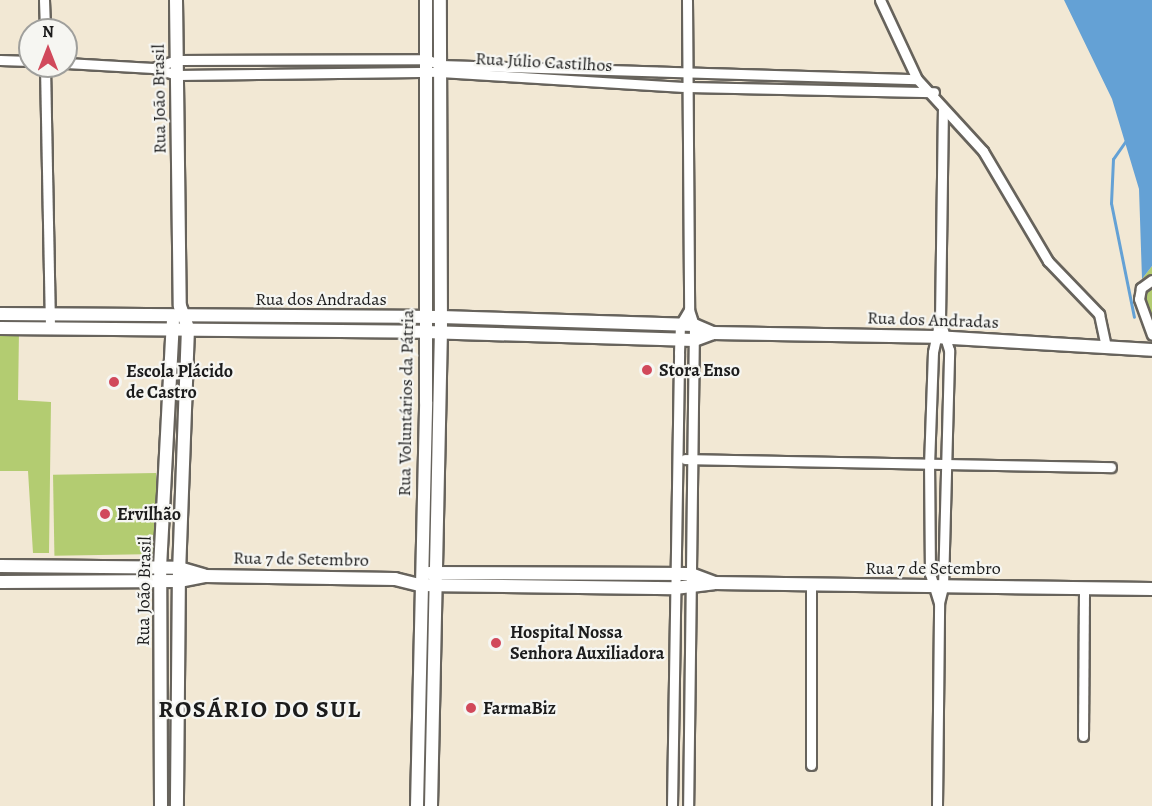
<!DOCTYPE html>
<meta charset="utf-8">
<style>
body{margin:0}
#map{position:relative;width:1152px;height:806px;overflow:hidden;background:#f2e8d4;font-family:Alegreya,serif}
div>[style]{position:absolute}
.green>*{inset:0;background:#b3cc71;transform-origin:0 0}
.water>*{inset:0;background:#64a1d5}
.stream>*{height:3px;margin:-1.5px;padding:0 1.5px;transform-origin:1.5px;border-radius:1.5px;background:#64a1d5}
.roads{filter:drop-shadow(2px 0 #67635c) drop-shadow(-2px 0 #67635c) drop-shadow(0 2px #67635c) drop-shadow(0 -2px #67635c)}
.minor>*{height:9px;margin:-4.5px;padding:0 4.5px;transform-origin:4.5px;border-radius:4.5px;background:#fff}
.tertiary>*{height:12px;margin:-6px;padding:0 6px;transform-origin:6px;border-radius:6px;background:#fff}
.dots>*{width:16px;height:16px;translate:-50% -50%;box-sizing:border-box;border:3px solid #f6f6f2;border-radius:50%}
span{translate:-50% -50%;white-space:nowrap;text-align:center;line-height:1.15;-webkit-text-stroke:4.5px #f6f6f2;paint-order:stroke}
.street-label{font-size:18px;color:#1c1c1c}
.poi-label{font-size:18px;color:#1c1c1c;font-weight:700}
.left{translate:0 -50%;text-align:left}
.district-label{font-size:24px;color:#1c1c1c;font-weight:700;letter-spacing:1.5px}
.north{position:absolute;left:18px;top:18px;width:60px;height:60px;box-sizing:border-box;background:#f6f6f2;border:2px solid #9f9f9c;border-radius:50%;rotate:0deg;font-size:16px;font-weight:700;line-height:24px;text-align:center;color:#1c1c1c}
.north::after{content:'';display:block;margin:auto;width:21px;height:27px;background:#d1495b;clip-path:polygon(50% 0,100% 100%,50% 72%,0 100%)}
</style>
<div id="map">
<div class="green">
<i style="clip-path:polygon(1152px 266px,1152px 317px,1144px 300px,1142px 279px)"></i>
<i style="clip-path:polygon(0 330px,19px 331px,18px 400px,51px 402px,49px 553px,33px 553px,28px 471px,0 471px)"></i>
<i style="left:156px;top:473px;width:81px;height:103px;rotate:89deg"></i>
</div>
<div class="water">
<i style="clip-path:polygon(1064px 0,1152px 0,1152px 266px,1142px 279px,1139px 189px,1112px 99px)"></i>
</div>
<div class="stream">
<i style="left:1127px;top:139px;width:24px;rotate:125deg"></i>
<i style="left:1113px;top:159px;width:44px;rotate:92.6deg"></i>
<i style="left:1111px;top:203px;width:116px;rotate:78.6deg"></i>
</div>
<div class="roads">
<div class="minor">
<i style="left:44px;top:0;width:30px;rotate:88deg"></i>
<i style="left:687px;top:0;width:310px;rotate:89.6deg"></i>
<i style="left:689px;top:310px;width:16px;rotate:72deg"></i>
<i style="left:694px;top:325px;width:481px;rotate:90.7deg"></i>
<i style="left:880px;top:0;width:87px;rotate:64.9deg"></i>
<i style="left:917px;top:79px;width:98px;rotate:47.5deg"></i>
<i style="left:983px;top:151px;width:128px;rotate:59.4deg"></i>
<i style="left:1048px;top:261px;width:74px;rotate:46.1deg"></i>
<i style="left:1099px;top:314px;width:33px;rotate:78deg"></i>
<i style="left:0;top:60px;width:30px;rotate:2deg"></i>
<i style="left:66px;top:63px;width:87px;rotate:3.3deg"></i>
<i style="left:153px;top:68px;width:25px;rotate:16deg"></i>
<i style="left:177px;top:75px;width:263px;rotate:-0.7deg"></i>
<i style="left:440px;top:72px;width:248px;rotate:3.5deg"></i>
<i style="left:688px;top:87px;width:246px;rotate:1.2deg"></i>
<i style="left:45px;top:66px;width:261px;rotate:88.9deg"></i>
<i style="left:153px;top:68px;width:24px;rotate:-19deg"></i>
<i style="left:176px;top:60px;width:250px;rotate:-0.2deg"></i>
<i style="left:426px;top:59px;width:15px;rotate:23deg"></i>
<i style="left:440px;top:65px;width:477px;rotate:1.7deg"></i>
<i style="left:1152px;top:280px;width:14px;rotate:144deg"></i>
<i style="left:1141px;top:288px;width:11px;rotate:100deg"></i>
<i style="left:1139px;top:299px;width:38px;rotate:70deg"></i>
<i style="left:685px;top:459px;width:426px;rotate:1.1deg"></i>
<i style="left:811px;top:585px;width:180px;rotate:90deg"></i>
<i style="left:939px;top:603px;width:30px;rotate:-107deg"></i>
<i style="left:930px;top:574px;width:108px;rotate:-90.5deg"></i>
<i style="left:929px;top:466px;width:114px;rotate:-88deg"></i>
<i style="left:933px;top:352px;width:33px;rotate:-78deg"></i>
<i style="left:940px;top:320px;width:210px;rotate:-89.2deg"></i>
<i style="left:1083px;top:736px;width:149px;rotate:-89.6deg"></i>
<i style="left:672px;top:806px;width:453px;rotate:-89.1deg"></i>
<i style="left:679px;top:353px;width:28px;rotate:-88deg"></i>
<i style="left:680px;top:325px;width:17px;rotate:-59deg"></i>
<i style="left:937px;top:806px;width:203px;rotate:-89.4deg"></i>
<i style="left:939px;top:603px;width:16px;rotate:-76deg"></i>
<i style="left:943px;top:587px;width:237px;rotate:-88.5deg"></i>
<i style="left:949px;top:350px;width:31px;rotate:-107deg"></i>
</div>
<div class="tertiary">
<i style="left:176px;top:0;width:306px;rotate:89.3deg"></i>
<i style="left:180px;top:306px;width:23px;rotate:70deg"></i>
<i style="left:188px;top:328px;width:240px;rotate:92.1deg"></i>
<i style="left:179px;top:568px;width:238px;rotate:90.5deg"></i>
<i style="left:0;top:314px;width:441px;rotate:0.4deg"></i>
<i style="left:441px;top:317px;width:253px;rotate:1.8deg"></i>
<i style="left:694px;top:325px;width:21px;rotate:23deg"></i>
<i style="left:713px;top:333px;width:222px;rotate:1deg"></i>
<i style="left:935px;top:337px;width:217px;rotate:3.4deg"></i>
<i style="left:0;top:328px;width:425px;rotate:0.5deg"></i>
<i style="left:425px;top:332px;width:269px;rotate:1.7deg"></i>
<i style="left:694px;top:340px;width:20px;rotate:-20deg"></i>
<i style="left:0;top:566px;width:179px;rotate:0.6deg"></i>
<i style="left:179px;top:568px;width:26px;rotate:16deg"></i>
<i style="left:429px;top:573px;width:262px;rotate:0.2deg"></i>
<i style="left:691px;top:574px;width:25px;rotate:21deg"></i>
<i style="left:0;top:582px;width:179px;rotate:-0.3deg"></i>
<i style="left:179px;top:581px;width:26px;rotate:-11deg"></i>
<i style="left:205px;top:576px;width:190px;rotate:0.9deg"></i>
<i style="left:395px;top:579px;width:25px;rotate:14deg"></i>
<i style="left:419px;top:585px;width:256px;rotate:0.7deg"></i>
<i style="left:675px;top:588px;width:39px;rotate:-7deg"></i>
<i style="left:714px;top:583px;width:438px;rotate:0.8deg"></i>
<i style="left:161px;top:806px;width:238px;rotate:-90.2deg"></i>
<i style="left:160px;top:568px;width:248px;rotate:-87deg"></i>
<i style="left:417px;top:806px;width:404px;rotate:-88.7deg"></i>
<i style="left:426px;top:402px;width:402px;rotate:-90deg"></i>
<i style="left:431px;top:806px;width:473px;rotate:-88.8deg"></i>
<i style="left:441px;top:333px;width:333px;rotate:-90.2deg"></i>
</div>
</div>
<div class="dots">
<i style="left:647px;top:370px;background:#d1495b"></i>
<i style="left:114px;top:382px;background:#d1495b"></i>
<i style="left:105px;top:514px;background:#d1495b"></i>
<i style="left:496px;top:643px;background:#d1495b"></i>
<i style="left:471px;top:708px;background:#d1495b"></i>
</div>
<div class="street-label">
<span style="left:544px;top:62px;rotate:3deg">Rua Júlio Castilhos</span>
<span style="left:159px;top:99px;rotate:-91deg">Rua João Brasil</span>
<span style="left:321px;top:299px">Rua dos Andradas</span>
<span style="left:933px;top:320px;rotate:2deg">Rua dos Andradas</span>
<span style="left:406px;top:403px;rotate:-89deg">Rua Voluntários da Pátria</span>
<span style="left:301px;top:559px;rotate:1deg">Rua 7 de Setembro</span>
<span style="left:933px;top:568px">Rua 7 de Setembro</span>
<span style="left:144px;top:591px;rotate:-89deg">Rua João Brasil</span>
</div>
<div class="poi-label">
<span class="left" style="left:659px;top:370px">Stora Enso</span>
<span class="left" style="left:126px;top:382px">Escola Plácido<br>de Castro</span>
<span class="left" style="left:117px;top:514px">Ervilhão</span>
<span class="left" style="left:510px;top:643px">Hospital Nossa<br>Senhora Auxiliadora</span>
<span class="left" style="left:483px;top:708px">FarmaBiz</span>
</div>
<div class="district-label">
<span style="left:260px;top:710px">ROSÁRIO DO SUL</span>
</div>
<div class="north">N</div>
</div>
